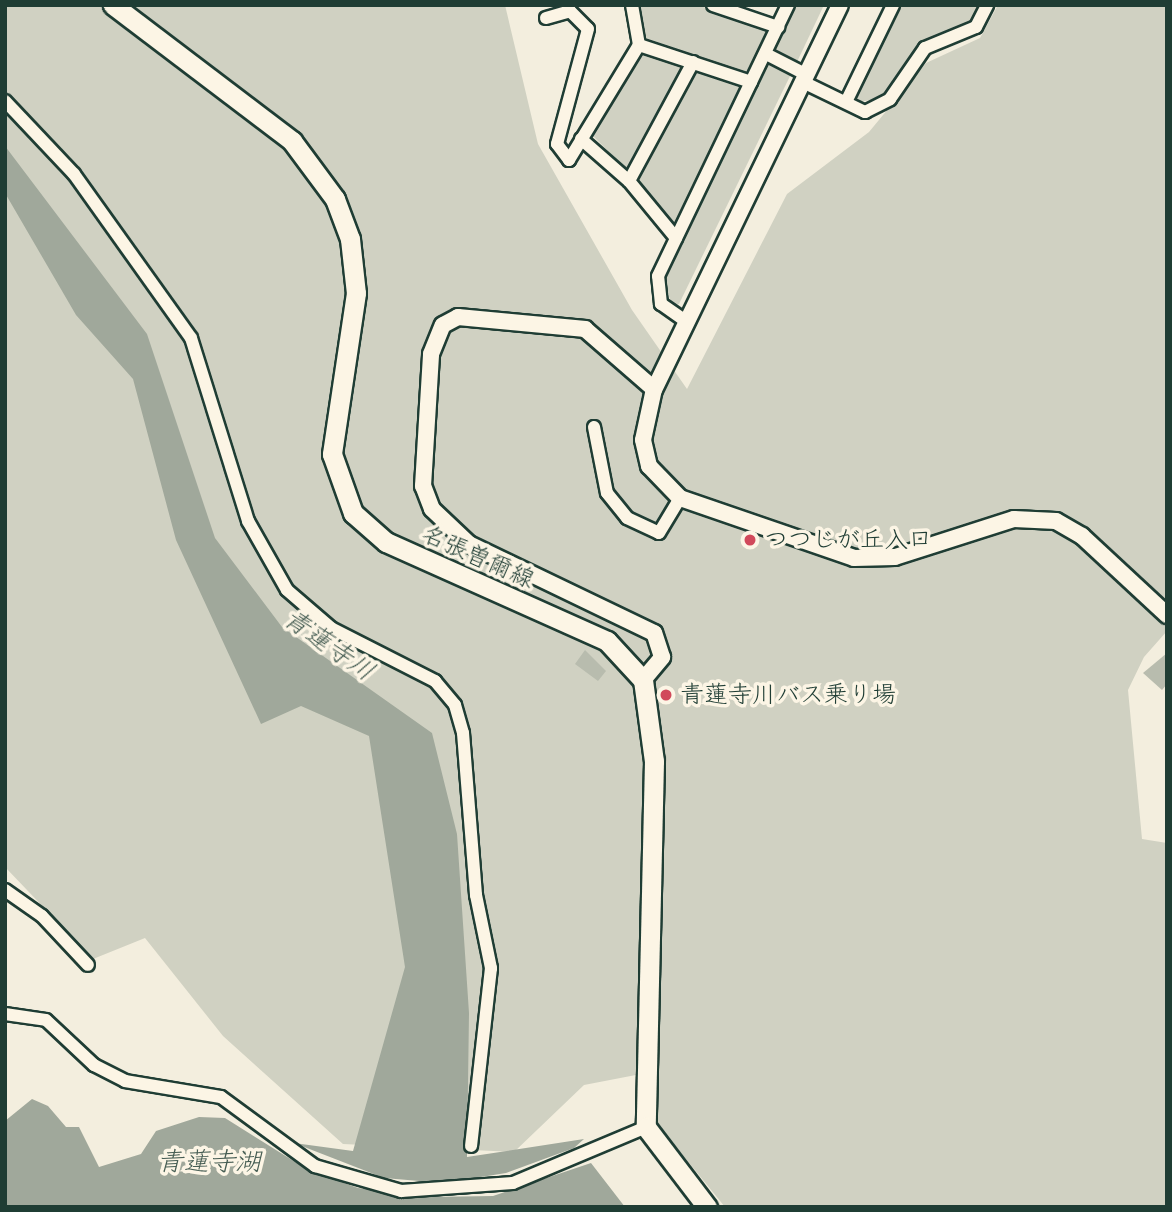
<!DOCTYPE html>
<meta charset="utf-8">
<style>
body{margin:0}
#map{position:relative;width:1172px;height:1212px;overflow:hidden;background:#f3eede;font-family:Caveat,"Klee One",sans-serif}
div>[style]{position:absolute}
.green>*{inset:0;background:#d0d1c2}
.water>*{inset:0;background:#a0a89b}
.building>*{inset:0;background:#b8bcae}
.roads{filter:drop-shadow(2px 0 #1f3d34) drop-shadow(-2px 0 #1f3d34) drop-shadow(0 2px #1f3d34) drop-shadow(0 -2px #1f3d34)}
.minor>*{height:12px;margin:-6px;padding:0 6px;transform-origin:6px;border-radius:6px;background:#fcf5e5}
.tertiary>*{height:16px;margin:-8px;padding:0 8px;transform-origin:8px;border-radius:8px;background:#fcf5e5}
.primary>*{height:19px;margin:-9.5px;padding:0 9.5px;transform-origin:9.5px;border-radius:9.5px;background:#fcf5e5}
.dots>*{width:19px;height:19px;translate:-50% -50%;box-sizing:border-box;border:4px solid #fcf5e5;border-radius:50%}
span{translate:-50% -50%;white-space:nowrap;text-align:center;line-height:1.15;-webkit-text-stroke:7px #fcf5e5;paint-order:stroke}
.poi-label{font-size:24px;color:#1f3d34}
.left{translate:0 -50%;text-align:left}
.street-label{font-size:24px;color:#1f3d34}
.water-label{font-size:26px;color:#465d53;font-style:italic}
.frame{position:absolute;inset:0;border:7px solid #1f3d34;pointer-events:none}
</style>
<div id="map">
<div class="green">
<i style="clip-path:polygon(5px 5px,505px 5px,538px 144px,632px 310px,687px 389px,787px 194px,869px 132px,926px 63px,980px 38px,998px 5px,1167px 5px,1167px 631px,1144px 657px,1128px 690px,1142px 839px,1167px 843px,1167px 1207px,725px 1207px,659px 1126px,641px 1074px,584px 1085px,514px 1152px,343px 1144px,223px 1036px,145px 938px,93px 959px,5px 867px)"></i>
<i style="clip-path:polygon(636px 5px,697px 5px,764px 26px,768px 34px,752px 68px,744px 72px,648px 42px)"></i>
<i style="clip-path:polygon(793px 5px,824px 5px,796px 64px,771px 52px)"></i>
<i style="clip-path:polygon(899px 5px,981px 5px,966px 27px,914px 50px,882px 98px,859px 102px,856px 93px)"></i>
<i style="clip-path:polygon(644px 54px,679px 63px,684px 71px,631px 167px,624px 167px,591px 134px)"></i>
<i style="clip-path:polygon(768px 60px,792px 72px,679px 304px,673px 306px,662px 279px)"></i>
<i style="clip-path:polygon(702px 71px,739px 82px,743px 90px,677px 224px,668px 225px,638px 177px,694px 74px)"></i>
</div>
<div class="water">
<i style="clip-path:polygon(5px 146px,147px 334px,215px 538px,282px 627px,432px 733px,457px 834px,469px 1013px,467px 1157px,584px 1139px,574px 1148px,506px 1173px,443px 1183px,384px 1178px,294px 1143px,353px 1151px,405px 967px,369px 736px,301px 706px,261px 724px,176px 540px,133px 379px,76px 315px,5px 193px)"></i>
<i style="clip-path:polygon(32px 1099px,48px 1106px,66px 1127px,79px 1127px,99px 1167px,141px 1154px,156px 1131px,199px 1117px,225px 1118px,308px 1170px,358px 1188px,428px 1197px,493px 1196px,591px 1163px,625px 1207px,5px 1207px,5px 1121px)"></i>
</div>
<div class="building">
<i style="clip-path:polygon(585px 650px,606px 671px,598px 681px,575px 664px)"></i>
<i style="clip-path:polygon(1167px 653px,1167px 684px,1162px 690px,1143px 673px)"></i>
</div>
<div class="roads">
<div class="minor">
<i style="left:713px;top:5px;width:69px;rotate:18.7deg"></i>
<i style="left:546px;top:18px;width:25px;rotate:-16deg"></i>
<i style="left:570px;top:11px;width:25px;rotate:45deg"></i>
<i style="left:588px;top:29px;width:119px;rotate:105.1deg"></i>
<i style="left:557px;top:144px;width:20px;rotate:53deg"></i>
<i style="left:569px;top:160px;width:135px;rotate:-58.7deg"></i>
<i style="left:639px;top:45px;width:41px;rotate:-99.9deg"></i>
<i style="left:639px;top:45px;width:118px;rotate:18.3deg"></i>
<i style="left:770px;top:56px;width:42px;rotate:27.2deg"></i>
<i style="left:803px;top:82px;width:69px;rotate:25.8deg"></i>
<i style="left:865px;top:112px;width:28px;rotate:-27deg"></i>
<i style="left:890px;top:99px;width:62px;rotate:-55.5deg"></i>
<i style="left:925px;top:48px;width:55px;rotate:-22.4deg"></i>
<i style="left:976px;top:27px;width:25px;rotate:-63deg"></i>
<i style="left:5px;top:101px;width:100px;rotate:46.6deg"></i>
<i style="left:74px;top:174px;width:201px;rotate:54.5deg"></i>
<i style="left:191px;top:338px;width:192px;rotate:72.7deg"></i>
<i style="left:248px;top:521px;width:79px;rotate:60.5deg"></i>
<i style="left:287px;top:590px;width:58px;rotate:40.8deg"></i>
<i style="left:331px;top:628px;width:117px;rotate:27deg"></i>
<i style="left:435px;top:681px;width:31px;rotate:50deg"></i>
<i style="left:455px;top:705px;width:29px;rotate:74deg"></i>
<i style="left:463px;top:733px;width:163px;rotate:85.4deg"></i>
<i style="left:476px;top:895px;width:75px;rotate:78.4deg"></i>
<i style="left:491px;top:968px;width:179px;rotate:96.4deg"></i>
<i style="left:846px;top:102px;width:108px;rotate:-64.1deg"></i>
<i style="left:581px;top:139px;width:64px;rotate:41.2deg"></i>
<i style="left:629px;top:181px;width:74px;rotate:50.5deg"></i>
<i style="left:629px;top:181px;width:135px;rotate:-61.7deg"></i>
<i style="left:687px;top:322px;width:32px;rotate:-145deg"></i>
<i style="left:661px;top:304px;width:28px;rotate:-96deg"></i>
<i style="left:658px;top:276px;width:301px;rotate:-64.4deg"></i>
<i style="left:594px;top:427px;width:67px;rotate:78.9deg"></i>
<i style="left:607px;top:493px;width:32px;rotate:51deg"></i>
<i style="left:627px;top:518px;width:35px;rotate:25deg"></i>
<i style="left:659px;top:533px;width:41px;rotate:-59deg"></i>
<i style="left:5px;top:890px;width:45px;rotate:35.1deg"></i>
<i style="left:42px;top:916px;width:67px;rotate:46.8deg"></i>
<i style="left:5px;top:1014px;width:41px;rotate:8.3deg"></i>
<i style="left:46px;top:1020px;width:66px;rotate:43.2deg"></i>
<i style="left:94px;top:1065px;width:35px;rotate:27deg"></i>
<i style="left:125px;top:1081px;width:97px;rotate:9.5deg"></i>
<i style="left:221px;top:1097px;width:117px;rotate:36.3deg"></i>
<i style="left:315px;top:1166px;width:90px;rotate:16.2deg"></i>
<i style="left:401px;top:1191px;width:112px;rotate:-4.1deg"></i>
<i style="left:513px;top:1183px;width:144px;rotate:-22.8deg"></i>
</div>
<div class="tertiary">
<i style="left:840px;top:5px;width:427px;rotate:115.8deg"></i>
<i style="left:654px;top:389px;width:52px;rotate:102.2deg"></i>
<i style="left:643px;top:440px;width:27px;rotate:77deg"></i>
<i style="left:649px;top:466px;width:45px;rotate:45.9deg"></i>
<i style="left:680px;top:498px;width:184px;rotate:19deg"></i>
<i style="left:854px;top:558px;width:41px;rotate:-1.4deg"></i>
<i style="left:895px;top:557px;width:125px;rotate:-17.7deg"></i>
<i style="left:1014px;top:519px;width:42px;rotate:2.7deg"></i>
<i style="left:1056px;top:521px;width:30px;rotate:30deg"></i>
<i style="left:1082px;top:536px;width:116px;rotate:42.9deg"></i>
<i style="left:643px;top:680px;width:30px;rotate:-50deg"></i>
<i style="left:662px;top:657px;width:25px;rotate:-108deg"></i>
<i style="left:654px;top:633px;width:205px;rotate:-154.3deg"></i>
<i style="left:469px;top:544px;width:51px;rotate:-136.6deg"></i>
<i style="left:432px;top:509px;width:25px;rotate:-111deg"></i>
<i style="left:423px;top:486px;width:132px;rotate:-86.5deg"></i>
<i style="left:431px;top:354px;width:31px;rotate:-68deg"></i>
<i style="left:443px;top:325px;width:17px;rotate:-28deg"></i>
<i style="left:458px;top:317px;width:128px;rotate:5.4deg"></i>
<i style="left:585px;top:329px;width:91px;rotate:41deg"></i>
</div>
<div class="primary">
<i style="left:113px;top:5px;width:225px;rotate:37.2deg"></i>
<i style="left:292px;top:141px;width:72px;rotate:53.4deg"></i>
<i style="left:335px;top:199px;width:43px;rotate:69.4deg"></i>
<i style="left:350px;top:239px;width:54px;rotate:83.7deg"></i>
<i style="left:356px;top:293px;width:163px;rotate:98.5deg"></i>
<i style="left:332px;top:454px;width:63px;rotate:70.4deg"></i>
<i style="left:353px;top:513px;width:44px;rotate:41.3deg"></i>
<i style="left:386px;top:542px;width:242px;rotate:24.1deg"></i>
<i style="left:607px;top:641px;width:53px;rotate:47.3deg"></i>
<i style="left:643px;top:680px;width:82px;rotate:82.3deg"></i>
<i style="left:654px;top:761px;width:366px;rotate:91.3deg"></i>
<i style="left:646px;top:1127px;width:101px;rotate:52.7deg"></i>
</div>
</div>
<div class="dots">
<i style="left:750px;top:540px;background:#d1495b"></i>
<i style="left:666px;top:695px;background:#d1495b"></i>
</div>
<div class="poi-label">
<span class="left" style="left:764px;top:540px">つつじが丘入口</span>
<span class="left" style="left:680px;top:695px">青蓮寺川バス乗り場</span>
</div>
<div class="street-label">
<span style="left:478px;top:557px;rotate:24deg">名張曽爾線</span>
</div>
<div class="water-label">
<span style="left:329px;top:645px;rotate:35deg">青蓮寺川</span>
<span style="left:209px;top:1162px">青蓮寺湖</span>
</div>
<div class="frame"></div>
</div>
